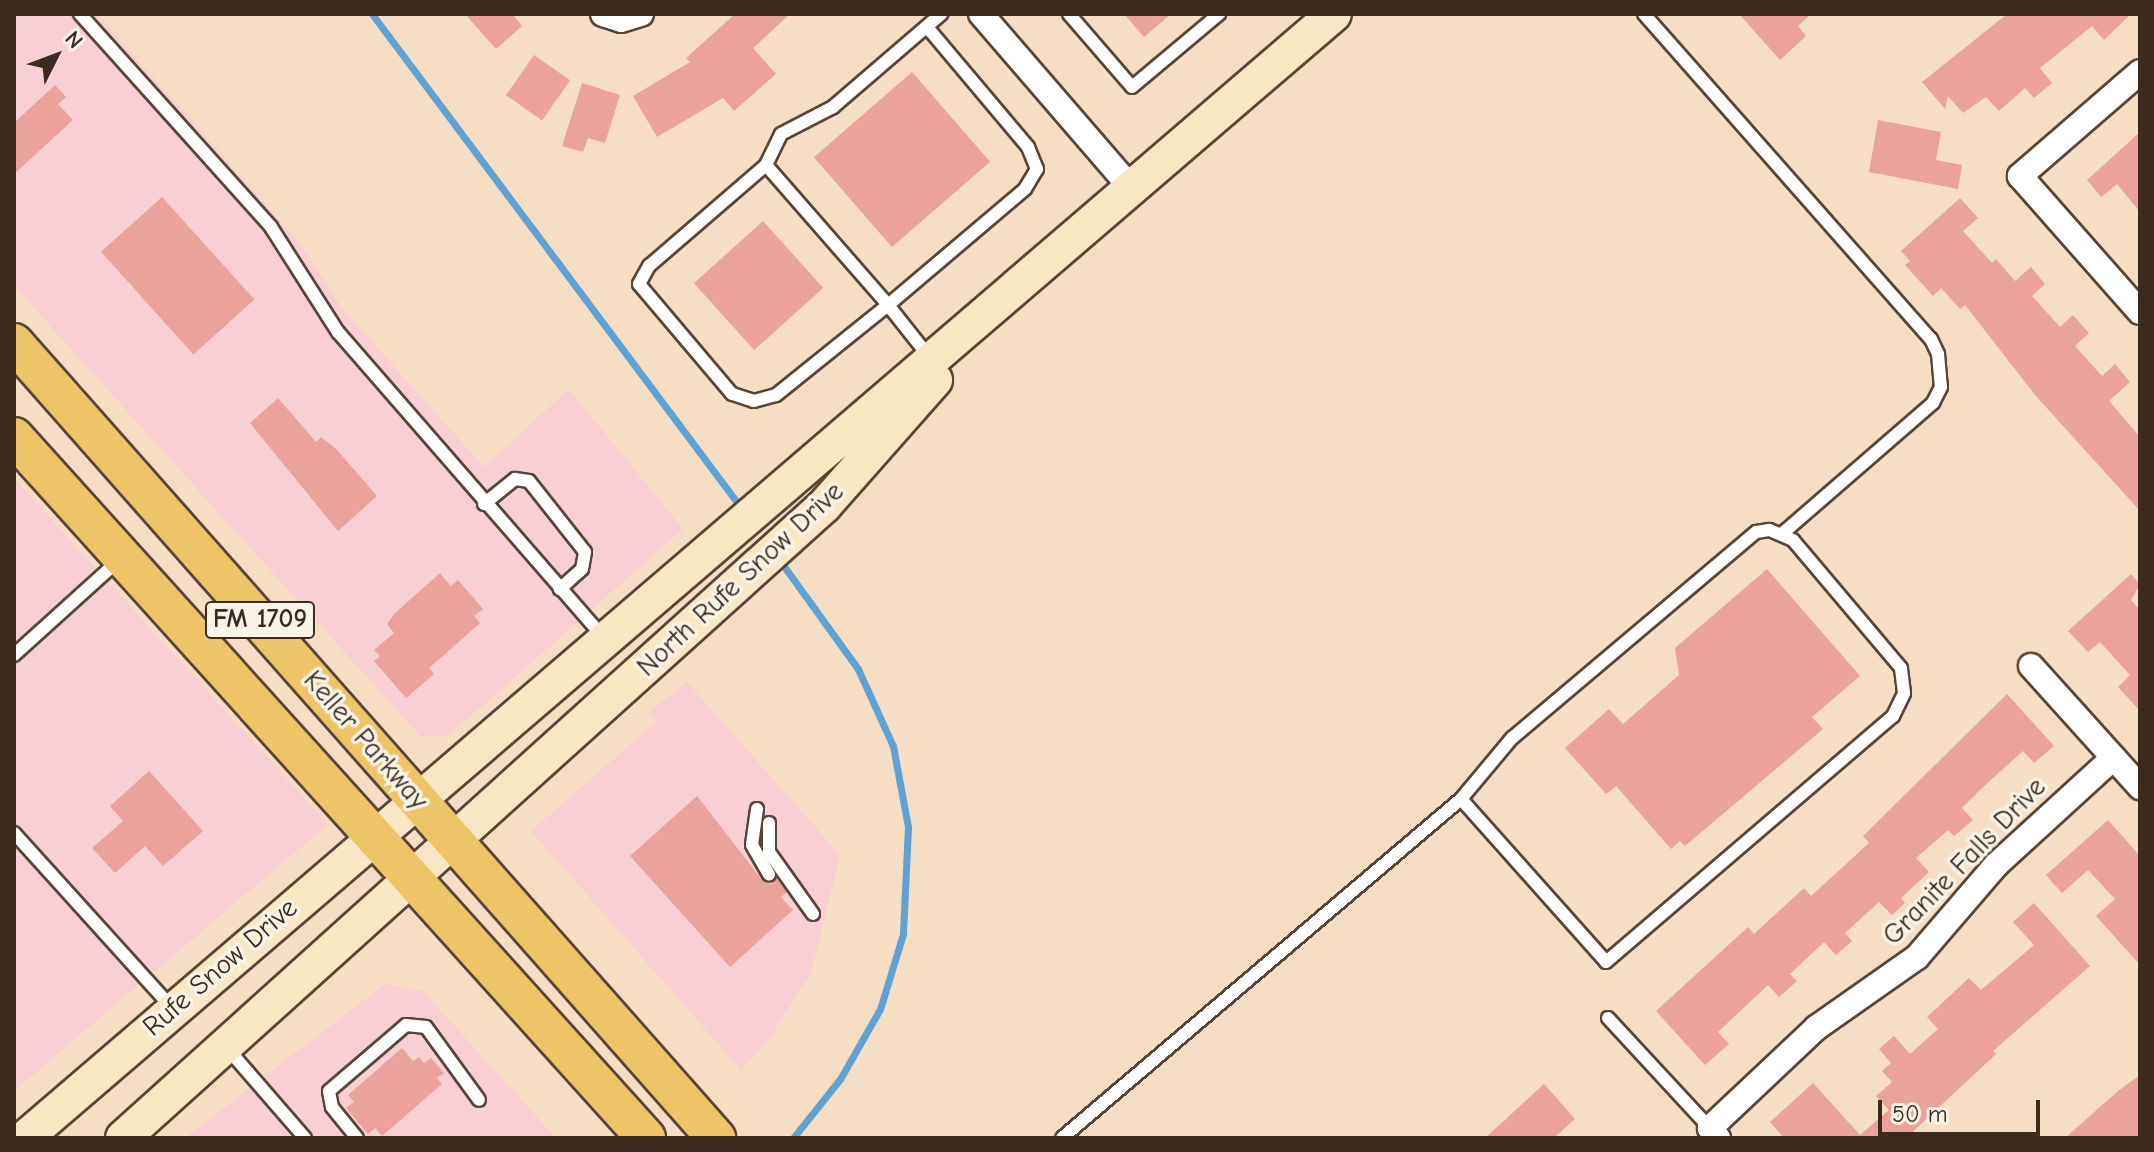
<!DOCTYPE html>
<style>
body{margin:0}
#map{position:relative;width:2154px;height:1152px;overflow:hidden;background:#f5dec4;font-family:"Comic Neue",sans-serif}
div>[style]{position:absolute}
.built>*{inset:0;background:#f7cfd4}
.stream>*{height:7px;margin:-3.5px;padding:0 3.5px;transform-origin:3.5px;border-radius:3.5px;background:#5fa2d3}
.building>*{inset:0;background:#eba19c;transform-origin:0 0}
.roads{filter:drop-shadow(2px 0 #574537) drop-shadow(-2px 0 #574537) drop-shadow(0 2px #574537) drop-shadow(0 -2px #574537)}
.service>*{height:12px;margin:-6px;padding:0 6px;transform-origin:6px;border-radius:6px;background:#fff}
.minor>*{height:24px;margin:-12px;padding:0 12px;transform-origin:12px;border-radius:12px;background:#fff}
.secondary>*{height:34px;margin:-17px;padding:0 17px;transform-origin:17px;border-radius:17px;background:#f8e7c3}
.primary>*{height:38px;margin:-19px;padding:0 19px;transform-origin:19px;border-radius:19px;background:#eec469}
span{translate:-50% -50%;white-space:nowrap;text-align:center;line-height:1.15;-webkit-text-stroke:7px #f7f3e8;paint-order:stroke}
.shield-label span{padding:2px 6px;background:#f7f3e8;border:2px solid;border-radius:6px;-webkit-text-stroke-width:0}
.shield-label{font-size:26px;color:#3b2a1e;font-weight:700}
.street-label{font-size:28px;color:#3b2a1e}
.frame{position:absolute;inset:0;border:16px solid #3b2a1e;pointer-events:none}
.north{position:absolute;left:16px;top:16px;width:80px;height:80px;-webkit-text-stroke:6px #f7f3e8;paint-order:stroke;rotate:48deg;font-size:22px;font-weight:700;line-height:32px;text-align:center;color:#3b2a1e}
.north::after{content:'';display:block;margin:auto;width:28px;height:36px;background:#3b2a1e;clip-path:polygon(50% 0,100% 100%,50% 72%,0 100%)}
.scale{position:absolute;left:1878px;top:1100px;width:162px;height:36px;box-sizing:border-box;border:4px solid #3b2a1e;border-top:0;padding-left:10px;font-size:24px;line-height:28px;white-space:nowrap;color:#3b2a1e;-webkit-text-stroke:6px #f7f3e8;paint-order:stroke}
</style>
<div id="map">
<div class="built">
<i style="clip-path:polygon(14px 14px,97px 14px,300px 243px,342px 308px,484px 467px,569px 389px,683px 529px,448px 736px,421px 737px,14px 286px)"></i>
<i style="clip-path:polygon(14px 478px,328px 824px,14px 1091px)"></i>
<i style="clip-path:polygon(687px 682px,840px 855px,811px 973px,766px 1043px,741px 1070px,531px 831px,656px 722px,648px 713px)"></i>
<i style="clip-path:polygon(385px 984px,423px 991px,556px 1138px,185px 1138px)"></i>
</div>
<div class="stream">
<i style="left:372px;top:14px;width:618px;rotate:53.22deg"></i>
<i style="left:778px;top:558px;width:137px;rotate:54.2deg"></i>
<i style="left:858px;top:669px;width:85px;rotate:65.6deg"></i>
<i style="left:893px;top:746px;width:82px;rotate:79.5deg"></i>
<i style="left:908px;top:827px;width:107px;rotate:92.7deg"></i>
<i style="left:903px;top:934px;width:78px;rotate:107deg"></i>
<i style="left:880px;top:1009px;width:81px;rotate:119.7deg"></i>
<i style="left:840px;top:1079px;width:75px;rotate:128.5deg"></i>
</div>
<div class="building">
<i style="clip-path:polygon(465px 14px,512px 14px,522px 26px,496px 49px)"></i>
<i style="clip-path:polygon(735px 14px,790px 14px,753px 48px,776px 74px,734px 111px,723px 98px,657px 137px,633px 96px,690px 62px,686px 58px)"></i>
<i style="clip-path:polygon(1124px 14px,1171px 14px,1144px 37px)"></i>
<i style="clip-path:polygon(1739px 14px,1811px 14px,1798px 26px,1806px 36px,1780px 60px)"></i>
<i style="clip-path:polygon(2007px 14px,2131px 14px,2104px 40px,2092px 26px,2040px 68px,2052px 83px,2034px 98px,2025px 88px,1999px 111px,1986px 97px,1963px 113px,1948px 96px,1945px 109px,1922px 82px)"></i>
<i style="left:534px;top:55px;width:44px;height:49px;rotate:35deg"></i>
<i style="left:912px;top:72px;width:119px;height:130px;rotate:49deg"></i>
<i style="clip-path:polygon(582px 83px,620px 95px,605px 143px,588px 138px,583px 152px,562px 146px)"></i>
<i style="clip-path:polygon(55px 85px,66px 97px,58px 104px,73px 120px,14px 174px,14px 123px)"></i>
<i style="clip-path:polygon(1878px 120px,1941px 132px,1936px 160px,1962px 165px,1958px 189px,1869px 172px)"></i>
<i style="clip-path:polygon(2140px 132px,2140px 212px,2117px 184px,2101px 197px,2087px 180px)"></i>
<i style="left:162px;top:197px;width:138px;height:82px;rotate:48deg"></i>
<i style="clip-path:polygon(1960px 198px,1978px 218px,1963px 231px,1992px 263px,1996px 259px,2015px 281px,2031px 267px,2045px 284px,2032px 296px,2060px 327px,2073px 315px,2089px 333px,2075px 346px,2102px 376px,2115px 364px,2130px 382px,2109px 401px,2140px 437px,2140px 511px,2036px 396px,1965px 305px,1960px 309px,1941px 288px,1933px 296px,1905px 265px,1910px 261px,1901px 251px)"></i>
<i style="left:763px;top:221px;width:90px;height:93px;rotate:48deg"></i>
<i style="clip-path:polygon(278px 398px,316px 442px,321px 437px,337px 450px,377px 496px,338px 531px,250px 423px)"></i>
<i style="clip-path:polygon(1767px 569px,1860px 676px,1812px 717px,1823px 729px,1685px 846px,1680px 841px,1671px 849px,1616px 786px,1606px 794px,1565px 748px,1609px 709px,1623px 724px,1679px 675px,1675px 648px)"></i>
<i style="clip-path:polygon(440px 573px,451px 586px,458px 580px,483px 609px,474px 616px,480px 623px,429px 668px,434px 674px,406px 698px,374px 661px,380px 656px,374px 650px,394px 633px,387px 624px,395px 613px)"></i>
<i style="clip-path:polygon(2131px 574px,2140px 584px,2131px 600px,2140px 610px,2140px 711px,2118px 687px,2130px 675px,2100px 642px,2088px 652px,2068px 631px)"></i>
<i style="clip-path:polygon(2007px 694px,2054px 746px,2034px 763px,2023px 751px,1982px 788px,1962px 808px,1973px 820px,1954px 836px,1948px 830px,1916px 858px,1929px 872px,1901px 898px,1905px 903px,1892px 915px,1879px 902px,1845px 933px,1852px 941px,1836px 955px,1824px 942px,1790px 974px,1797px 981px,1779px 997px,1768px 985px,1718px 1032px,1729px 1044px,1705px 1065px,1656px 1011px,1748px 927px,1754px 934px,1804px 888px,1811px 896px,1869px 843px,1863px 836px)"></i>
<i style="clip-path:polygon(149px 771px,203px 831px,163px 866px,145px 846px,115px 873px,92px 848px,123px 821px,110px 806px)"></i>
<i style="clip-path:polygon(697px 796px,762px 880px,770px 884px,777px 879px,787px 892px,781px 897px,793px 910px,730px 967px,630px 856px)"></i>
<i style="clip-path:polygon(2108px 820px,2140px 856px,2140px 965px,2096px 916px,2115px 899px,2088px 870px,2062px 893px,2046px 875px)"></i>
<i style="clip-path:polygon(2034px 903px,2090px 966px,1993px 1051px,1996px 1054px,1906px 1138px,1784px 1138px,1770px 1122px,1813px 1083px,1860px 1135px,1889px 1110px,1876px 1096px,1892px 1082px,1882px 1071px,1891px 1063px,1879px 1049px,1894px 1036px,1910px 1054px,1938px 1029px,1927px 1017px,1969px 978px,1981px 990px,2034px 945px,2013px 922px)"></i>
<i style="clip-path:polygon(402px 1048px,413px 1061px,419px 1057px,424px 1063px,431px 1058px,444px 1073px,437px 1078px,442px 1084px,382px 1136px,375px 1128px,368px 1134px,346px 1108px,354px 1102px,348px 1095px)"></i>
<i style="clip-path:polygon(2140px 1075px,2140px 1138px,2065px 1138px,2118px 1091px)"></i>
<i style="clip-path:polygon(1544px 1084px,1575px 1119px,1554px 1138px,1485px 1138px)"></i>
</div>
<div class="roads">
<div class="service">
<i style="left:80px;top:14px;width:286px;rotate:48.1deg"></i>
<i style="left:271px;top:227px;width:125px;rotate:57.5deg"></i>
<i style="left:338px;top:332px;width:404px;rotate:49deg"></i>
<i style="left:1069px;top:14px;width:96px;rotate:49.2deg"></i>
<i style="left:1132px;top:87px;width:114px;rotate:-40deg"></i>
<i style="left:1644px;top:14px;width:434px;rotate:48.6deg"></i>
<i style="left:1931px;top:339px;width:17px;rotate:65deg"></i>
<i style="left:1938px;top:354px;width:33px;rotate:85deg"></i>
<i style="left:1941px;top:387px;width:18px;rotate:117deg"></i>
<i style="left:1933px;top:403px;width:200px;rotate:139.1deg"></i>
<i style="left:927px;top:27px;width:157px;rotate:49.9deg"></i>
<i style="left:1028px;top:147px;width:24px;rotate:68deg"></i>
<i style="left:1037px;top:169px;width:23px;rotate:121deg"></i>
<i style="left:1025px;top:189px;width:180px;rotate:139.7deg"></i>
<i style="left:888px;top:305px;width:68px;rotate:51.6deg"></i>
<i style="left:766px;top:165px;width:186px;rotate:48.9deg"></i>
<i style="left:888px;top:305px;width:144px;rotate:141.2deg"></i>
<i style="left:776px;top:395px;width:23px;rotate:165deg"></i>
<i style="left:754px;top:401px;width:23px;rotate:-162deg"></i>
<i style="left:732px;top:394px;width:144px;rotate:-130.2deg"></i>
<i style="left:639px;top:284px;width:21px;rotate:-61deg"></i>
<i style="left:649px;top:266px;width:155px;rotate:-40.8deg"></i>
<i style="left:766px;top:165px;width:34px;rotate:-64deg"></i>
<i style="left:781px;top:134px;width:59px;rotate:-27.4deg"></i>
<i style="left:833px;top:107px;width:143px;rotate:-40.7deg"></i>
<i style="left:484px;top:504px;width:40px;rotate:-39deg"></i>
<i style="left:515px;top:479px;width:14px;rotate:8deg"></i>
<i style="left:529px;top:481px;width:90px;rotate:51.7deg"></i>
<i style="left:585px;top:552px;width:17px;rotate:100deg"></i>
<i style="left:582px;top:569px;width:30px;rotate:138deg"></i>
<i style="left:14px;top:655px;width:142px;rotate:-42.1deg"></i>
<i style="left:757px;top:809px;width:36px;rotate:98deg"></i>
<i style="left:752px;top:845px;width:34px;rotate:60deg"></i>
<i style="left:769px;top:823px;width:29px;rotate:90deg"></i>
<i style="left:769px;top:852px;width:76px;rotate:54.6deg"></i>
<i style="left:14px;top:833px;width:237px;rotate:47.9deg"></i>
<i style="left:1608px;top:1018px;width:150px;rotate:47.2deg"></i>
<i style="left:227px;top:1048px;width:119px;rotate:49.1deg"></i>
<i style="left:357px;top:1138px;width:40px;rotate:-129deg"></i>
<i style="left:332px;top:1107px;width:16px;rotate:-101deg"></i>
<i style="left:329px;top:1091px;width:101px;rotate:-40.6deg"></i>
<i style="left:406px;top:1025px;width:20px;rotate:6deg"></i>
<i style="left:426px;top:1027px;width:90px;rotate:54deg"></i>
<i style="left:1062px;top:1138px;width:524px;rotate:-40.35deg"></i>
<i style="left:1461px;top:799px;width:218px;rotate:48.3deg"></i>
<i style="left:1606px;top:962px;width:378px;rotate:-40.6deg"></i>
<i style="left:1893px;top:716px;width:25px;rotate:-64deg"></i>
<i style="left:1904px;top:693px;width:25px;rotate:-97deg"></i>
<i style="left:1901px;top:668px;width:167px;rotate:-130.2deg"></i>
<i style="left:1793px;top:540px;width:26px;rotate:-157deg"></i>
<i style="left:1769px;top:530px;width:13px;rotate:171deg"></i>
<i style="left:1756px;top:532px;width:319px;rotate:139.8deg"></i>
<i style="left:1512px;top:738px;width:80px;rotate:129.9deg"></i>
</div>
<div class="minor">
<i style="left:603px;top:14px;width:19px;rotate:18deg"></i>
<i style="left:621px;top:20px;width:21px;rotate:-17deg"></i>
<i style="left:981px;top:14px;width:231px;rotate:49.2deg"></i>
<i style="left:2140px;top:72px;width:159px;rotate:139.1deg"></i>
<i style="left:2020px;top:176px;width:181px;rotate:48.6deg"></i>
<i style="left:2031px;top:666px;width:163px;rotate:48deg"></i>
<i style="left:1718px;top:1138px;width:13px;rotate:-129deg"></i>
<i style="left:1710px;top:1128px;width:146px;rotate:-43.3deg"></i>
<i style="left:1816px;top:1028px;width:123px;rotate:-35.1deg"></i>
<i style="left:1917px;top:957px;width:121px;rotate:-49.3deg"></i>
<i style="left:1996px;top:865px;width:159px;rotate:-42.4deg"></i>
</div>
<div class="secondary">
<i style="left:25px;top:1138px;width:1725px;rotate:-40.65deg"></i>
<i style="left:123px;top:1138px;width:944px;rotate:-42.04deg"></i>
<i style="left:824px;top:506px;width:168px;rotate:-48.6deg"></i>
</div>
<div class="primary">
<i style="left:14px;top:343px;width:1061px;rotate:48.55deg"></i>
<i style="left:14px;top:437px;width:944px;rotate:47.96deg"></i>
</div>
</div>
<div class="shield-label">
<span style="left:260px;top:620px">FM 1709</span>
</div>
<div class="street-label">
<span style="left:740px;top:579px;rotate:-43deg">North Rufe Snow Drive</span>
<span style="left:366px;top:740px;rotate:49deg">Keller Parkway</span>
<span style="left:1964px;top:861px;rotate:-46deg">Granite Falls Drive</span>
<span style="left:220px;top:967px;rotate:-41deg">Rufe Snow Drive</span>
</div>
<div class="frame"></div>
<div class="north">N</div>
<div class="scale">50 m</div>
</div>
